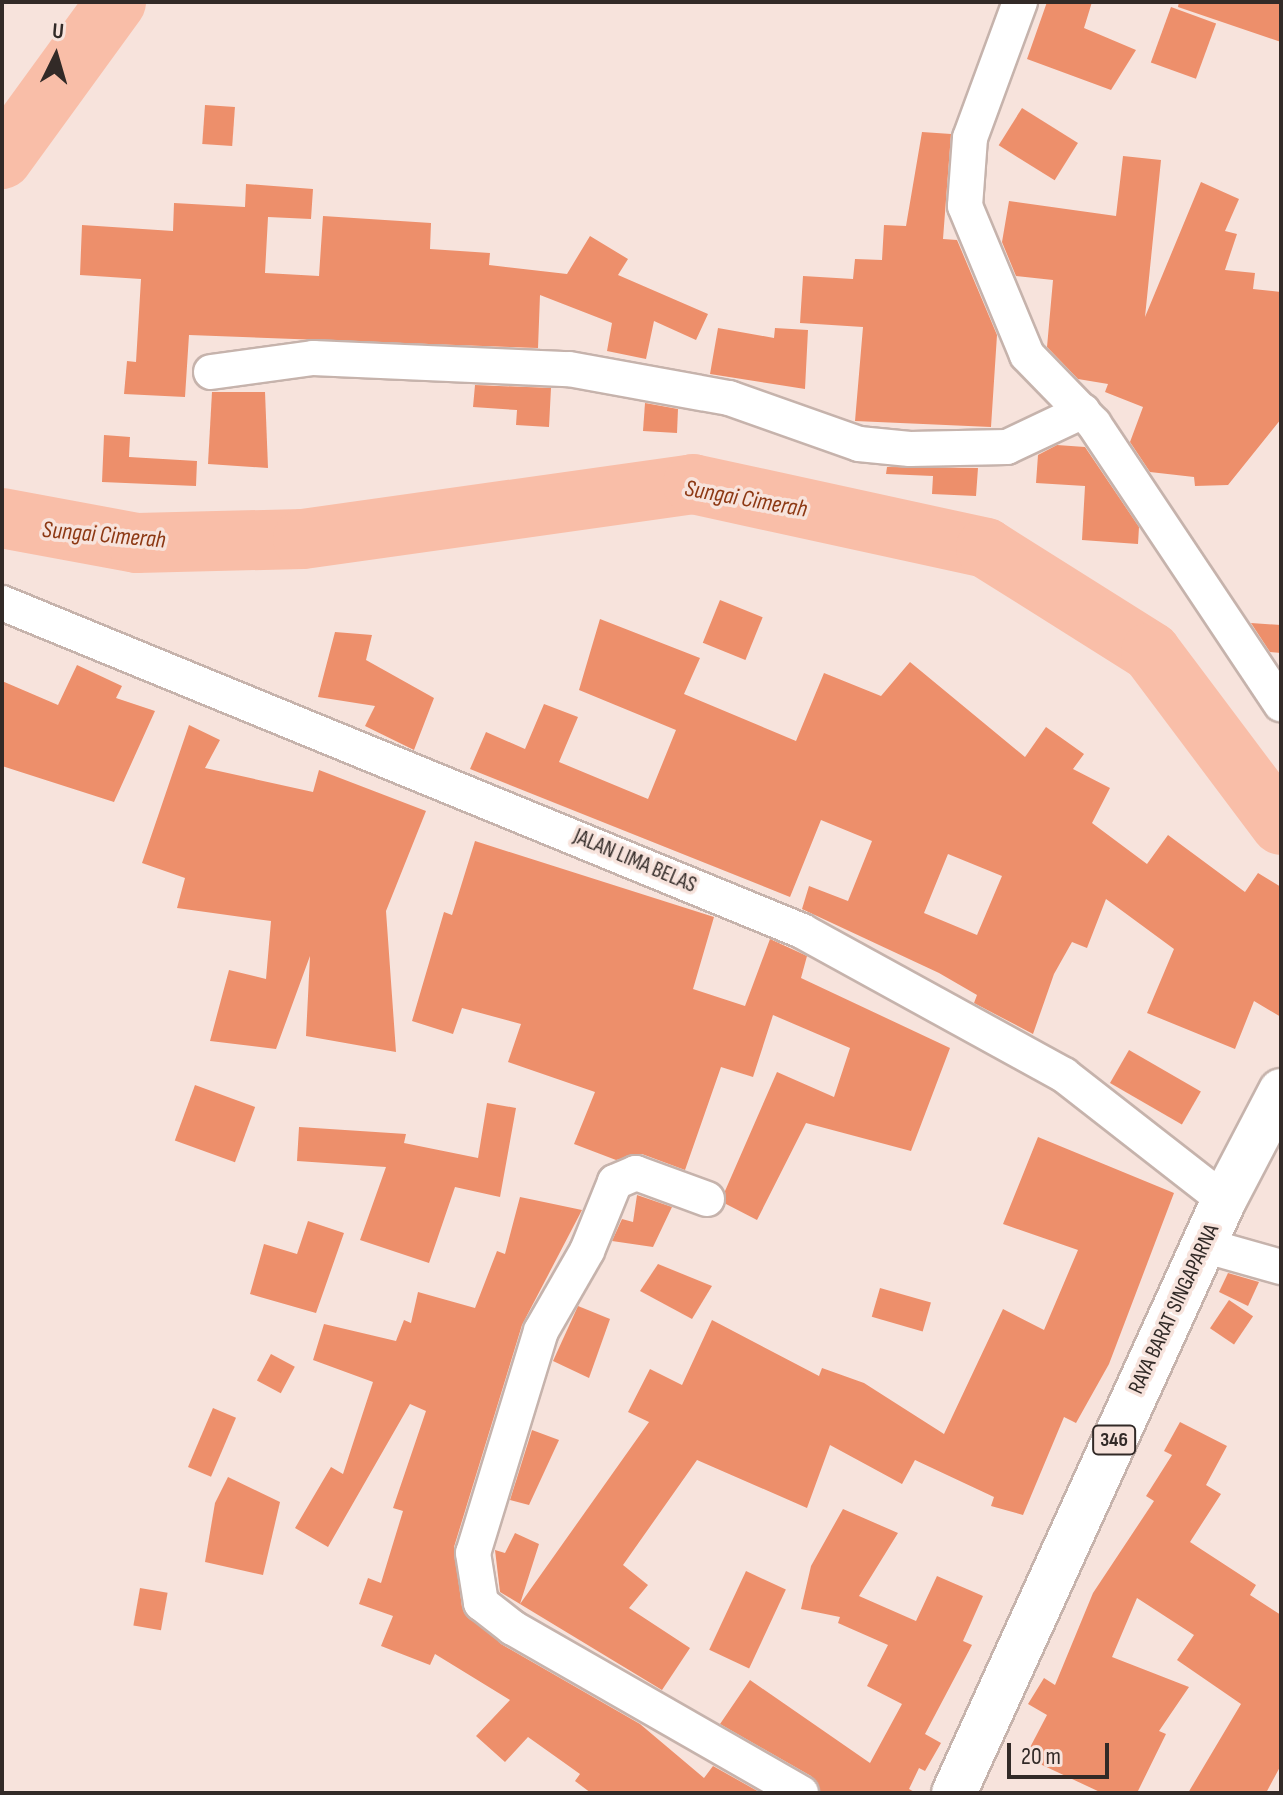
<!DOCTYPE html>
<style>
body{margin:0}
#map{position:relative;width:1283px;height:1795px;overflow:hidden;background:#f7e3dc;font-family:"Sofia Sans Condensed",sans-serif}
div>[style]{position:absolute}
.river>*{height:60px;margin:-30px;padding:0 30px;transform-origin:30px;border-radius:30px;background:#f9bea8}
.building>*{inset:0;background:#ed8f6b;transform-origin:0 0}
.roads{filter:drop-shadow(2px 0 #c6b3ac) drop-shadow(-2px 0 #c6b3ac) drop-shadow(0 2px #c6b3ac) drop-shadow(0 -2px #c6b3ac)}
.minor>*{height:34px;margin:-17px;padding:0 17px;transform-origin:17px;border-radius:17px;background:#fff}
.primary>*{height:44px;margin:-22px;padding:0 22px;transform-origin:22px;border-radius:22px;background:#fff}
span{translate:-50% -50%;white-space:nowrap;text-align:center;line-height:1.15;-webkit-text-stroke:7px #f7e3dc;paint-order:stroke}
.shield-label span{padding:2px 6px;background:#f7e3dc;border:2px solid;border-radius:6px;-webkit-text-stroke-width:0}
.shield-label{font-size:20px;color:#322a27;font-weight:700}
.street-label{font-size:22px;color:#322a27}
.water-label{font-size:24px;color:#8d3914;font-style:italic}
.frame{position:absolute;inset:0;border:4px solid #322a27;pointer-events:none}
.north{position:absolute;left:16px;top:16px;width:80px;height:80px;-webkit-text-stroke:6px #f7e3dc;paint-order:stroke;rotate:5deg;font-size:22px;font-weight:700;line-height:32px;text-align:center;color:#322a27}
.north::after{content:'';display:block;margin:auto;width:28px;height:36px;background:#322a27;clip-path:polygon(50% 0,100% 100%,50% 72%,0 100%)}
.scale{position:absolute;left:1007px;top:1743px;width:102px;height:36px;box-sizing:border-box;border:4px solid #322a27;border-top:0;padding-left:10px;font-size:24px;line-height:28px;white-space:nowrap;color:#322a27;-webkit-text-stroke:6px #f7e3dc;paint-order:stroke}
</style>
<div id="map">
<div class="river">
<i style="left:2px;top:159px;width:194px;rotate:-54deg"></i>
<i style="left:2px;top:518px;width:137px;rotate:10.5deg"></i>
<i style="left:137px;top:543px;width:166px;rotate:-1.4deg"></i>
<i style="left:303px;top:539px;width:394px;rotate:-8deg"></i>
<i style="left:693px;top:484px;width:300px;rotate:12.3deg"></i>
<i style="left:986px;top:548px;width:195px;rotate:32.2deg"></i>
<i style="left:1151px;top:652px;width:216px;rotate:53.1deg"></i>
</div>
<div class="building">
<i style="clip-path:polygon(1047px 2px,1092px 2px,1084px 28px,1136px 50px,1111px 90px,1027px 59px)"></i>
<i style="clip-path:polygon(1179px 2px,1281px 2px,1281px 42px,1178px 7px)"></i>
<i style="left:1171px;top:7px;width:48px;height:59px;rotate:20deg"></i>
<i style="left:205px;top:105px;width:30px;height:39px;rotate:4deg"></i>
<i style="left:1022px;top:108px;width:66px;height:44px;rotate:32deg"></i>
<i style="clip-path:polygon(922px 132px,951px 134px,943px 239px,957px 240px,997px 335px,991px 427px,855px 421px,863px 327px,800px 323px,803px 276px,853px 279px,855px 259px,882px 260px,884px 225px,906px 226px)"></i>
<i style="clip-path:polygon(1123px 156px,1161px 160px,1145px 317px,1201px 182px,1239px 199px,1225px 231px,1237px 234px,1225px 270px,1255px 273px,1253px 289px,1281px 292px,1281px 419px,1228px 485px,1195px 486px,1194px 477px,1150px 472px,1130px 442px,1143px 407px,1105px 392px,1108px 384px,1078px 379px,1047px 347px,1053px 280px,1016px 276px,1002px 242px,1009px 201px,1116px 216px)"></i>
<i style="clip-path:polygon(246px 184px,313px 189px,311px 219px,268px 217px,265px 273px,319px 276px,323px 216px,431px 223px,430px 249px,490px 253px,489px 265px,567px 274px,590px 236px,628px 259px,618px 275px,708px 314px,696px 340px,654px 321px,646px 359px,607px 351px,612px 323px,540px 295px,538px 348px,189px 335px,185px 397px,124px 394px,127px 361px,136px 362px,141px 279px,80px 275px,82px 225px,173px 231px,174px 203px,245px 207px)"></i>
<i style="clip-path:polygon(718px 328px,774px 338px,775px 328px,808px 330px,805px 389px,710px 374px)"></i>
<i style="clip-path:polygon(475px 385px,551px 388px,549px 427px,516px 425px,517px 410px,473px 407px)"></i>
<i style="clip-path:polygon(212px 392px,265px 392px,268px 468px,208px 464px)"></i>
<i style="clip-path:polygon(645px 403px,678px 409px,677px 433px,643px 431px)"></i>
<i style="clip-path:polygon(104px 435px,130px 437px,129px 457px,197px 461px,196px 486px,102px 482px)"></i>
<i style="clip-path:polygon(1057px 445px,1085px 447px,1139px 527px,1138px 544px,1082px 540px,1085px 486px,1036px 483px,1038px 455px)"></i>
<i style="clip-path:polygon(887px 467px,978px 468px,976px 496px,932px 494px,933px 476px,886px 474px)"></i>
<i style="left:720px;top:600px;width:46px;height:46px;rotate:22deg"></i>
<i style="clip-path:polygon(evenodd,600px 619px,700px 658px,684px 694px,796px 741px,824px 673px,881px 696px,910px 662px,1025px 757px,1046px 727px,1084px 754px,1073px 769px,1110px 788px,1092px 823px,1147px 864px,1168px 835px,1245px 892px,1258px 873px,1281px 887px,1281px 1017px,1254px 1001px,1235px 1049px,1147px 1013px,1174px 949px,1106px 899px,1087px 948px,1072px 942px,1054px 974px,1033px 1034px,974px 1003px,977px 995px,939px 973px,802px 909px,809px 886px,848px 901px,872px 841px,821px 820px,790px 897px,470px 769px,486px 732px,525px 749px,544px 704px,578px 717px,559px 762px,648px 799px,676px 730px,579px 690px,600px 619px,948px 854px,1002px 876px,977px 935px,924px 913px,948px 854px)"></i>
<i style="clip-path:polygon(1251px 623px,1281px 625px,1281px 653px,1270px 652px)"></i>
<i style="clip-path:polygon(335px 632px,372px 635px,366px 660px,434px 698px,414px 750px,365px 726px,375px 706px,318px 697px)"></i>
<i style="clip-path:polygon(77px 665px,122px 686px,116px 698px,155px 711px,114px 802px,2px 766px,2px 681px,58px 705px)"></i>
<i style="clip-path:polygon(189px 725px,220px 740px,205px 768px,313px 792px,319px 770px,426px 811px,386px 911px,396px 1052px,306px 1036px,310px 956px,276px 1049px,210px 1041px,229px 970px,266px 979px,271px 921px,177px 908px,185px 878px,142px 863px)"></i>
<i style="clip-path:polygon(475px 841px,714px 917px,693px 989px,745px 1006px,770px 939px,807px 956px,801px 978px,950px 1048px,911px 1151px,806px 1123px,757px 1220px,726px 1204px,725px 1191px,777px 1072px,834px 1097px,850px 1048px,773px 1015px,753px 1077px,721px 1067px,685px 1170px,642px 1154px,616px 1160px,574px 1144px,595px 1092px,508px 1062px,521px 1024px,462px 1008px,453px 1034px,412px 1021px,444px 912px,452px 915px)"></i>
<i style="left:1129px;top:1050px;width:83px;height:38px;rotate:30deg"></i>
<i style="left:195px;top:1085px;width:64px;height:59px;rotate:20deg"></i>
<i style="clip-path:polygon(487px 1103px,516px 1108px,500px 1197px,455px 1187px,429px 1263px,360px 1240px,386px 1167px,297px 1161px,299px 1127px,406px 1134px,404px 1143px,478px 1158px)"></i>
<i style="clip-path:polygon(1038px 1137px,1174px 1193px,1109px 1364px,1076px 1423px,1064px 1417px,1023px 1515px,991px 1506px,994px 1497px,915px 1460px,902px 1484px,830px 1445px,807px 1508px,697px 1460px,623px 1565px,648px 1585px,629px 1608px,690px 1648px,662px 1690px,500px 1592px,495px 1550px,505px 1553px,515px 1533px,539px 1544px,520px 1604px,649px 1422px,628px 1412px,650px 1369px,682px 1385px,712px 1320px,819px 1376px,822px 1368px,864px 1383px,944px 1434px,1003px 1309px,1044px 1330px,1078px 1250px,1003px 1224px)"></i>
<i style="clip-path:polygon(637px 1195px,672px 1207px,653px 1247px,612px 1241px,622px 1219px,633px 1222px)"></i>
<i style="clip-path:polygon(520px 1197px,582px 1210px,522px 1325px,454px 1547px,462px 1607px,501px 1644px,640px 1724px,704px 1778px,713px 1766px,761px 1793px,591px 1793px,575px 1781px,580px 1774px,528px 1737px,505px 1762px,476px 1736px,510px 1700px,435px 1654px,430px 1665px,381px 1646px,393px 1616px,359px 1604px,368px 1578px,381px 1583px,403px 1511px,393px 1508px,426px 1411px,410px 1404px,328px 1547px,295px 1528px,331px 1467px,343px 1474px,373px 1382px,313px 1360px,324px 1324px,396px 1341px,404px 1320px,411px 1323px,418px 1292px,475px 1308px,497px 1251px,505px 1254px)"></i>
<i style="clip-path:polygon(308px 1221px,344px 1233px,316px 1313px,250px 1294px,264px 1244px,297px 1254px)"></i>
<i style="clip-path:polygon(658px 1264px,712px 1286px,692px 1319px,640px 1291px)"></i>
<i style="clip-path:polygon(1228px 1273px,1259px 1282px,1248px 1306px,1219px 1292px)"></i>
<i style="left:880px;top:1288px;width:53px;height:30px;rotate:16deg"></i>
<i style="left:1229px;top:1300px;width:29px;height:34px;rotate:34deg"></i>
<i style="clip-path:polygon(578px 1306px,610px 1319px,589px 1378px,553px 1361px)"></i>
<i style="left:271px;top:1354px;width:27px;height:30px;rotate:28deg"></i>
<i style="left:213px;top:1408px;width:25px;height:64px;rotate:23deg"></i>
<i style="clip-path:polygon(1180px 1422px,1227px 1446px,1206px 1485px,1221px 1494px,1190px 1542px,1256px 1585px,1250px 1595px,1281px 1615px,1281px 1765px,1266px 1793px,1188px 1793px,1241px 1704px,1177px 1660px,1194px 1635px,1137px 1598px,1112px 1657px,1189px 1687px,1159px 1731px,1166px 1734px,1137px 1793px,1102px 1793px,1025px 1757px,1047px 1715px,1028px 1704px,1044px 1678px,1055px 1685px,1093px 1593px,1154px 1501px,1146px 1496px,1172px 1455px,1164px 1451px)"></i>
<i style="clip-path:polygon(532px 1430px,559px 1440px,529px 1505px,510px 1500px)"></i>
<i style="clip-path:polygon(228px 1477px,280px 1502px,263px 1575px,205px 1562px,215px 1503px)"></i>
<i style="clip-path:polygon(843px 1509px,898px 1533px,859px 1596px,916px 1621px,937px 1576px,983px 1596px,963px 1641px,972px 1645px,925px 1734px,941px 1743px,925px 1771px,919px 1768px,909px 1789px,916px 1793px,821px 1793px,811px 1776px,720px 1724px,750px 1680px,870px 1763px,902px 1704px,867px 1686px,888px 1645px,838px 1623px,840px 1617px,801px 1609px,811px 1566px)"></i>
<i style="left:746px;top:1571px;width:44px;height:87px;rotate:25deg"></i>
<i style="left:140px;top:1588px;width:28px;height:38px;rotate:10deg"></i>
</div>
<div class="roads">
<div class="minor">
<i style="left:1020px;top:2px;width:145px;rotate:110.2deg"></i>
<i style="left:970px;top:138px;width:68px;rotate:94.2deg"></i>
<i style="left:965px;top:206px;width:161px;rotate:67.4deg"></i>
<i style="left:1027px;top:355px;width:96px;rotate:45.8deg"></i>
<i style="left:1094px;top:424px;width:337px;rotate:56.3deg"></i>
<i style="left:211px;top:372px;width:103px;rotate:-7.8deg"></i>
<i style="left:313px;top:358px;width:256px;rotate:2.5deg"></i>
<i style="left:569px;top:369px;width:163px;rotate:10.3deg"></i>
<i style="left:729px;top:398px;width:138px;rotate:19.5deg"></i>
<i style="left:859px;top:444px;width:51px;rotate:5.6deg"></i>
<i style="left:910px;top:449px;width:97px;rotate:-1.2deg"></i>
<i style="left:1007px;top:447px;width:84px;rotate:-25.3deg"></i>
<i style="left:2px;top:603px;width:865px;rotate:22.29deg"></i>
<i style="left:802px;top:931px;width:299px;rotate:28.8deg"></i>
<i style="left:1064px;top:1075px;width:203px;rotate:38deg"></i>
<i style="left:707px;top:1199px;width:76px;rotate:-159.9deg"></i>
<i style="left:636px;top:1173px;width:23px;rotate:157deg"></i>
<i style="left:615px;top:1182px;width:74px;rotate:112.1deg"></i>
<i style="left:587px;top:1251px;width:92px;rotate:119.9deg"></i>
<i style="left:541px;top:1331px;width:232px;rotate:107deg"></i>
<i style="left:473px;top:1553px;width:51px;rotate:80.9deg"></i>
<i style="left:481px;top:1603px;width:41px;rotate:38deg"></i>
<i style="left:513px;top:1628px;width:332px;rotate:29.8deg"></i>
<i style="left:1203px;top:1245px;width:81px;rotate:15.8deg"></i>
</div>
<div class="primary">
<i style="left:954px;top:1793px;width:652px;rotate:-65.52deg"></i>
<i style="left:1224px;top:1200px;width:123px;rotate:-62.4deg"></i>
</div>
</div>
<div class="shield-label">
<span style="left:1114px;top:1440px">346</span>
</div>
<div class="street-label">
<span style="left:635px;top:861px;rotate:23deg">JALAN LIMA BELAS</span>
<span style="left:1174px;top:1309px;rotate:-65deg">RAYA BARAT SINGAPARNA</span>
</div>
<div class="water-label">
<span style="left:746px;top:499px;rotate:10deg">Sungai Cimerah</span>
<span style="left:104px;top:535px;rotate:5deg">Sungai Cimerah</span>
</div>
<div class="frame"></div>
<div class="north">U</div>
<div class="scale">20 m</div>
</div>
